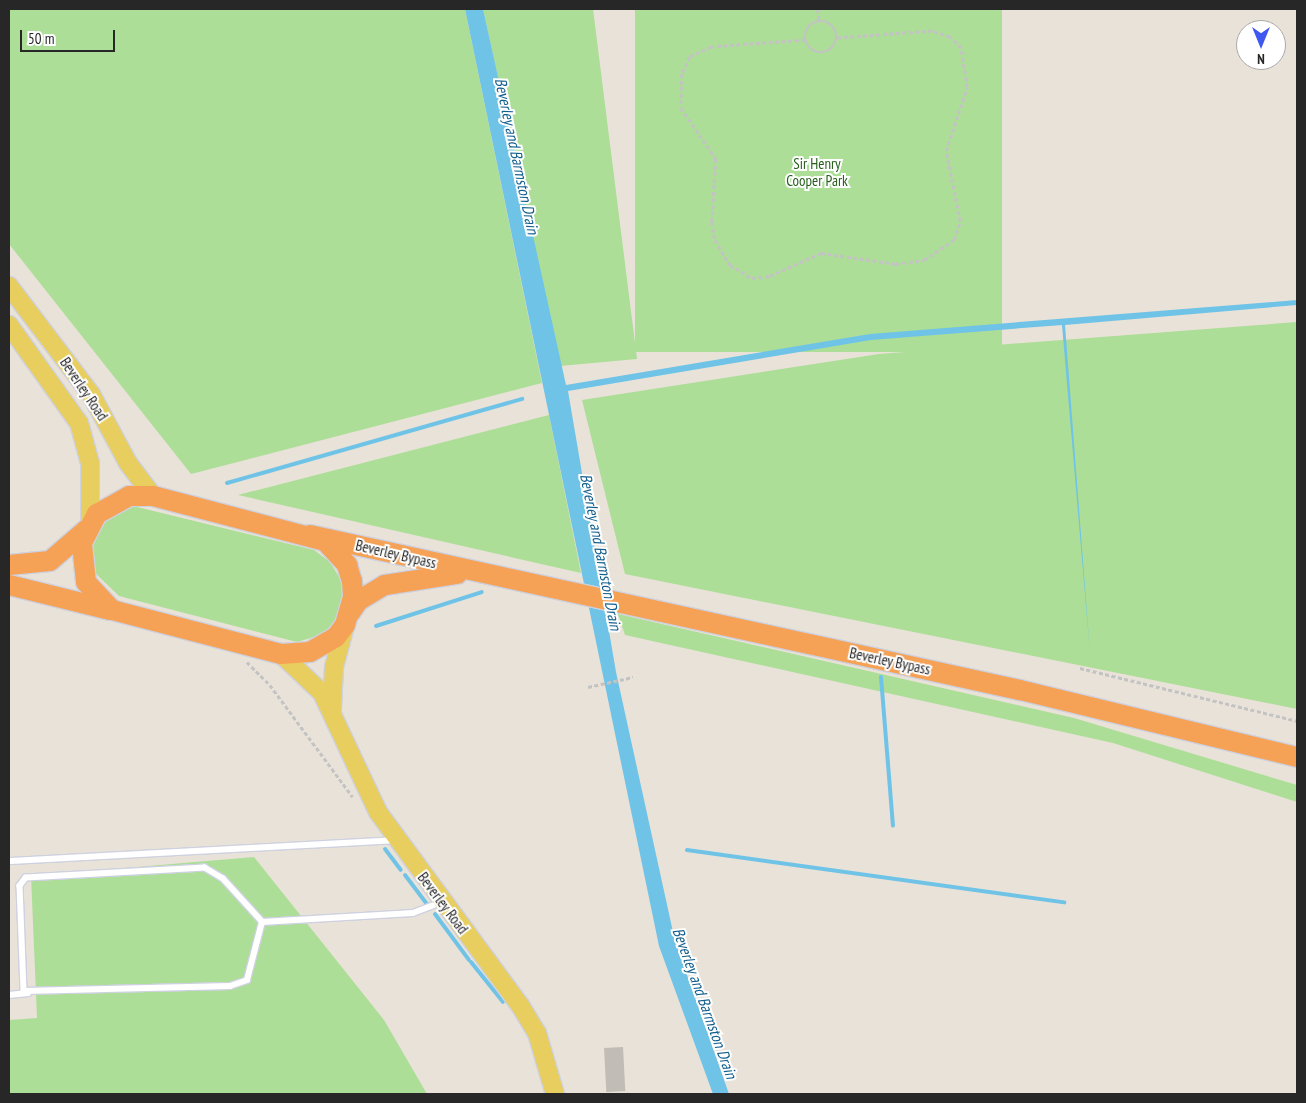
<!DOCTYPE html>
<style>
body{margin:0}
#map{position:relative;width:1306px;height:1103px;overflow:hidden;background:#e9e2d8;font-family:"PT Sans Narrow",sans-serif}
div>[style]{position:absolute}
.green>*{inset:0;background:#acde97;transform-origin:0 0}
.water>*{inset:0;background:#6fc3e7}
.stream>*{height:4px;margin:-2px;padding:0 2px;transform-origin:2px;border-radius:2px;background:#6fc3e7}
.building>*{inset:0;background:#c1bcb5;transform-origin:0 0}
.path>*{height:2.5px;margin-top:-1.25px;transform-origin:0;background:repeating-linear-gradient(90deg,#c3c3c3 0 4px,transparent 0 6.5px)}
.path>.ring{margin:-1.25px;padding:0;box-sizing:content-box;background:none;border:2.5px solid #c3c3c3;border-radius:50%}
.roads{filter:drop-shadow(1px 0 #ced1df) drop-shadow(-1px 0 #ced1df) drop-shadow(0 1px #ced1df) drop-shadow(0 -1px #ced1df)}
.lane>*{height:5.5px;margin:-2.75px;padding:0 2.75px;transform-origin:2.75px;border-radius:2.75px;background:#fff}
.primary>*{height:18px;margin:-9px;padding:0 9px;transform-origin:9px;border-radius:9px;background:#e8ce5e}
.highway>*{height:20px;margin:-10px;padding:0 10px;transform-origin:10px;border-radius:10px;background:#f5a257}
span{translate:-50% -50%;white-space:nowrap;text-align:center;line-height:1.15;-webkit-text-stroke:4px #fff;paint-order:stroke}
.park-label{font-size:15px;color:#275e1c}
.street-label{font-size:15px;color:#272727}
.water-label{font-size:16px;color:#135f8e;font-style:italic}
.frame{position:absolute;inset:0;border:10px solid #272727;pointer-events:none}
.north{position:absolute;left:1236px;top:20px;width:50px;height:50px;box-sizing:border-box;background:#fff;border:1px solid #a9a9a9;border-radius:50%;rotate:180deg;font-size:14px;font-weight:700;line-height:20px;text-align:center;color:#272727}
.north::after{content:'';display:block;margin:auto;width:18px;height:22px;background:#3e58f0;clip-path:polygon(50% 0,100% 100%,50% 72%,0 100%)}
.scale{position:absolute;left:20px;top:30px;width:95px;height:22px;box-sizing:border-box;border:2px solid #272727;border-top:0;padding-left:6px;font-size:15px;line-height:18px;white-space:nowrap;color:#272727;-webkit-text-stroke:4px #fff;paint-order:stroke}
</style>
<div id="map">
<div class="green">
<i style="clip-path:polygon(9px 9px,465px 9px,542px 383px,191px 474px,9px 244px)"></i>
<i style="clip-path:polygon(483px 9px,593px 9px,637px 359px,560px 366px)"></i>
<i style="left:635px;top:9px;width:367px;height:343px"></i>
<i style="clip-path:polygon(1297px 322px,1297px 709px,625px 574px,582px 400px,879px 354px)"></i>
<i style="clip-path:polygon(549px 415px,581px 573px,238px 495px)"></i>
<i style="clip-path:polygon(133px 506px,314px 550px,330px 562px,342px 582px,343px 601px,337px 621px,324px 634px,297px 642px,119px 596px,92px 570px,92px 550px,96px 533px,109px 515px)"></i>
<i style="clip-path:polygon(618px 614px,1074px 718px,1297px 785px,1297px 802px,1113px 743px,625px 635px)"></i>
<i style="clip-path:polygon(254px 857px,384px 1020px,427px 1094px,9px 1094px,9px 1020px,37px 1018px,31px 876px)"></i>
</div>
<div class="water">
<i style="clip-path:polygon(465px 9px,483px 9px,566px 385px,870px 334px,1297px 300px,1297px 305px,1065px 325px,1090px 653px,1062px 325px,871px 340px,568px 391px,616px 672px,675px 941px,729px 1094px,713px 1094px,659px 946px)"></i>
</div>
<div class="stream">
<i style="left:227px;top:483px;width:307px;rotate:-15.9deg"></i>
<i style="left:376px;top:626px;width:111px;rotate:-17.8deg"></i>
<i style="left:881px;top:677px;width:149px;rotate:85.4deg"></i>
<i style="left:385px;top:849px;width:26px;rotate:53deg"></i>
<i style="left:687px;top:850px;width:381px;rotate:7.9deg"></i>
<i style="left:405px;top:875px;width:38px;rotate:53deg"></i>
<i style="left:435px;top:914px;width:57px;rotate:53.5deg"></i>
<i style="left:471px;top:962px;width:51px;rotate:51.3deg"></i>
</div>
<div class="building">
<i style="left:623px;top:1047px;width:44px;height:19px;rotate:87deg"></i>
</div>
<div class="path">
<i style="left:818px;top:9px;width:13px;rotate:86deg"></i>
<i class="ring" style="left:805px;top:21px;width:29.5px;height:29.5px"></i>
<i style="left:805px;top:40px;width:94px;rotate:175.7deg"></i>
<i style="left:711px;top:47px;width:23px;rotate:155deg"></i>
<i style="left:690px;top:57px;width:19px;rotate:115deg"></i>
<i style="left:682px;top:74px;width:34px;rotate:92deg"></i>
<i style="left:681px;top:108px;width:62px;rotate:55.5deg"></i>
<i style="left:716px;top:159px;width:63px;rotate:93.6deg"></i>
<i style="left:712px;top:222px;width:18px;rotate:81deg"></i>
<i style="left:715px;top:240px;width:29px;rotate:59deg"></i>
<i style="left:730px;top:265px;width:26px;rotate:31deg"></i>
<i style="left:752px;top:278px;width:18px;rotate:-6deg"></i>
<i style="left:770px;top:276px;width:56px;rotate:-24.3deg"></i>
<i style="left:821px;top:253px;width:76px;rotate:8.3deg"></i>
<i style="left:896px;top:264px;width:28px;rotate:-8deg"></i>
<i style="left:924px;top:260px;width:36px;rotate:-34deg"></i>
<i style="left:954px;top:240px;width:20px;rotate:-72deg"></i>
<i style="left:960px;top:221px;width:71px;rotate:-101.3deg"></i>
<i style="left:946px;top:151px;width:67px;rotate:-71.8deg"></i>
<i style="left:967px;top:87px;width:39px;rotate:-99deg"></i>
<i style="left:961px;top:48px;width:16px;rotate:-135deg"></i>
<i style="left:950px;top:37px;width:19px;rotate:-162deg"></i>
<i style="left:932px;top:31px;width:95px;rotate:175.8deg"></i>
<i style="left:247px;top:662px;width:33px;rotate:45deg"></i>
<i style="left:270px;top:685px;width:139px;rotate:53.5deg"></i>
<i style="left:1080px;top:668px;width:223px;rotate:13.7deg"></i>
<i style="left:588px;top:687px;width:46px;rotate:-12.5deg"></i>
</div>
<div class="roads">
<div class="lane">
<i style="left:9px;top:861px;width:387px;rotate:-3.1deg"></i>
<i style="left:262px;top:922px;width:58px;rotate:-132.2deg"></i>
<i style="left:223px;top:879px;width:21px;rotate:-149deg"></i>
<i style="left:205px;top:868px;width:179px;rotate:176.8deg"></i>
<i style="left:26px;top:878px;width:10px;rotate:127deg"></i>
<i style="left:20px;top:886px;width:105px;rotate:87.8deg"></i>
<i style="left:24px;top:991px;width:206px;rotate:-1.4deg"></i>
<i style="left:230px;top:986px;width:18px;rotate:-19deg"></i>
<i style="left:247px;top:980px;width:60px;rotate:-75.5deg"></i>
<i style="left:262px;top:922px;width:151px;rotate:-3.4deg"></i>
<i style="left:413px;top:913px;width:31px;rotate:-21deg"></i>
<i style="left:9px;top:995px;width:19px;rotate:-6deg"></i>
</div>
<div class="primary">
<i style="left:9px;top:286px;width:136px;rotate:52.8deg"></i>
<i style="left:91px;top:394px;width:78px;rotate:61.8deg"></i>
<i style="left:128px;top:463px;width:41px;rotate:52.9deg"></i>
<i style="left:9px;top:325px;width:120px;rotate:54.5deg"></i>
<i style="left:79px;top:423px;width:41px;rotate:74.6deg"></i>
<i style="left:90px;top:463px;width:61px;rotate:90deg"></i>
<i style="left:281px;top:654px;width:57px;rotate:43.6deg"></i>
<i style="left:322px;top:693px;width:132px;rotate:64.8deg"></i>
<i style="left:378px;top:812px;width:240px;rotate:53.7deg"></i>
<i style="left:520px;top:1005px;width:33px;rotate:59deg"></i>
<i style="left:537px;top:1033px;width:64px;rotate:73.6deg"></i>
<i style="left:332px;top:709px;width:42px;rotate:-87.3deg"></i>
<i style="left:334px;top:667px;width:42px;rotate:-75deg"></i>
</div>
<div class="highway">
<i style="left:129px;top:496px;width:24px"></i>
<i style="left:153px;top:496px;width:178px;rotate:14.7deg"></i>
<i style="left:325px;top:541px;width:33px;rotate:47deg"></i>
<i style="left:347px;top:565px;width:17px;rotate:73deg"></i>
<i style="left:352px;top:581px;width:16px;rotate:86deg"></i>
<i style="left:353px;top:597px;width:29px;rotate:106deg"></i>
<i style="left:345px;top:625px;width:15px;rotate:127deg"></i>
<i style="left:336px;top:637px;width:30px;rotate:150deg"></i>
<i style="left:310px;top:652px;width:29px;rotate:176deg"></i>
<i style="left:281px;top:654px;width:175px;rotate:-165.4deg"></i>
<i style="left:112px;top:610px;width:38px;rotate:-133deg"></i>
<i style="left:86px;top:582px;width:39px;rotate:-96deg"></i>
<i style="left:82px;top:543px;width:33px;rotate:-63deg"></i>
<i style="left:97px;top:514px;width:37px;rotate:-29deg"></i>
<i style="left:310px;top:535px;width:727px;rotate:12.32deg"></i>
<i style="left:1020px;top:690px;width:285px;rotate:13.6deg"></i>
<i style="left:9px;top:565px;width:41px;rotate:-5.6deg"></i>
<i style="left:50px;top:561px;width:48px;rotate:-40.7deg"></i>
<i style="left:9px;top:585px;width:104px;rotate:13.9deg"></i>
<i style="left:350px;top:613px;width:14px;rotate:-56deg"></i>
<i style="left:358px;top:601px;width:31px;rotate:-31deg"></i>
<i style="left:385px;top:585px;width:73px;rotate:-8.7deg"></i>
</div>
</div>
<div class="park-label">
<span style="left:817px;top:172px">Sir Henry<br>Cooper Park</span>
</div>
<div class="street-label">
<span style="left:84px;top:389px;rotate:56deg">Beverley Road</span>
<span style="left:396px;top:554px;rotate:13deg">Beverley Bypass</span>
<span style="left:890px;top:661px;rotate:12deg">Beverley Bypass</span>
<span style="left:443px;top:903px;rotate:53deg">Beverley Road</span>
</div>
<div class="water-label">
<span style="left:517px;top:156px;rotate:78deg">Beverley and Barmston Drain</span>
<span style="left:601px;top:552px;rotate:79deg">Beverley and Barmston Drain</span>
<span style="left:705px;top:1003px;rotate:70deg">Beverley and Barmston Drain</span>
</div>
<div class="frame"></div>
<div class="north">N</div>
<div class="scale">50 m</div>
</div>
